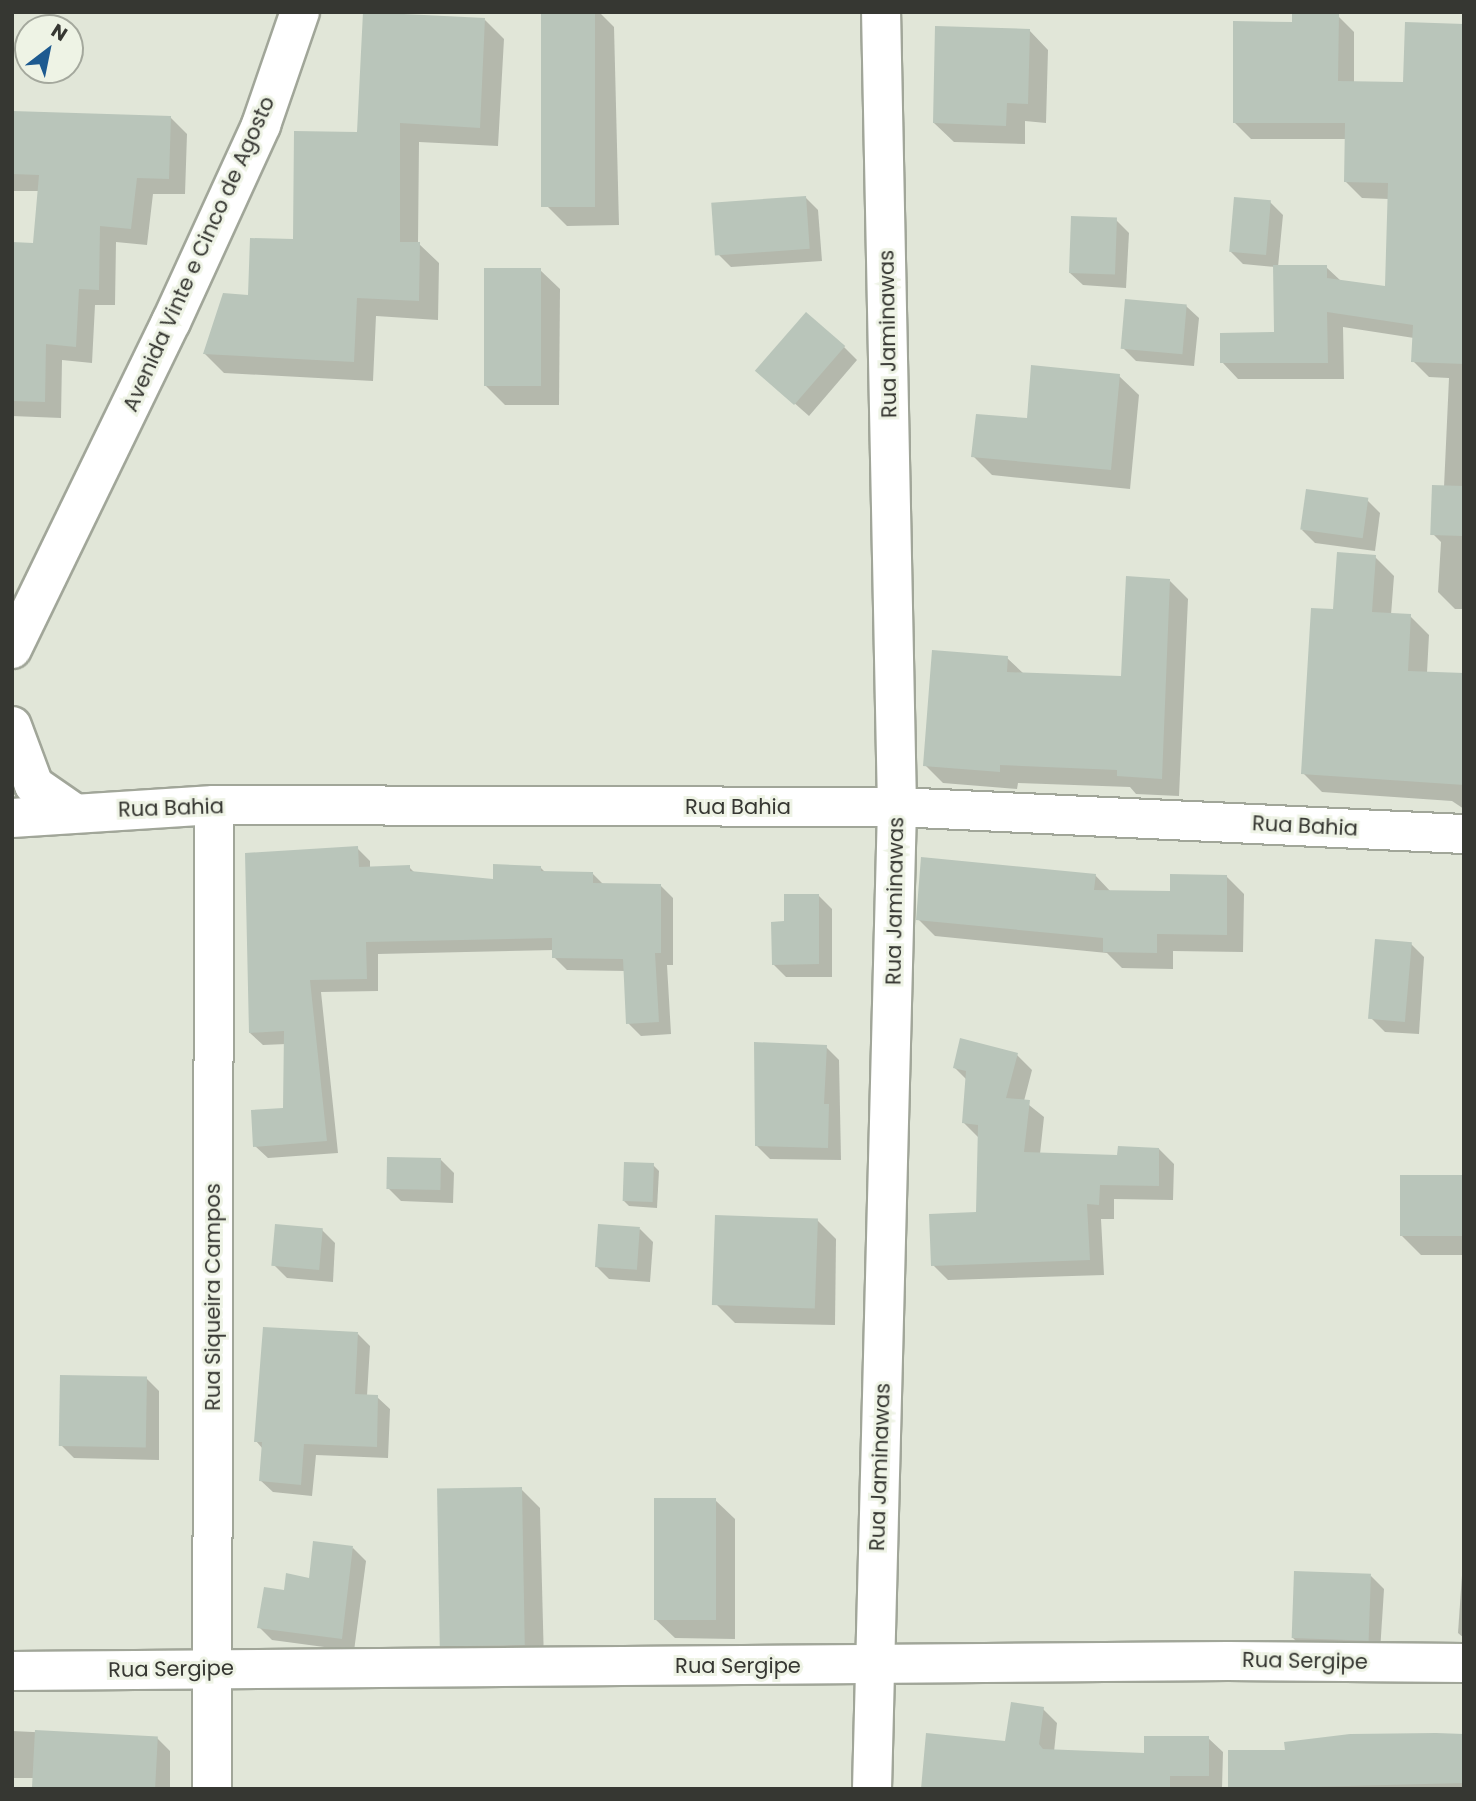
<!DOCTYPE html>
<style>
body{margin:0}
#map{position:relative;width:1476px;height:1801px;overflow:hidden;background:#e1e6d8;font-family:Poppins,sans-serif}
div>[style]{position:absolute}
.shadow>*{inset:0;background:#0003}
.building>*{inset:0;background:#b9c5ba;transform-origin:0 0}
.roads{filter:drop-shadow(2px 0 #a1a699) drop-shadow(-2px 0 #a1a699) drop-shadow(0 2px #a1a699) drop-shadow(0 -2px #a1a699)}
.street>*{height:38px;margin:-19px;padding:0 19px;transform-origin:19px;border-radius:19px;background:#fff}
.secondary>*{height:38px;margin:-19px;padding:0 19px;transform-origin:19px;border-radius:19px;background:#fff}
span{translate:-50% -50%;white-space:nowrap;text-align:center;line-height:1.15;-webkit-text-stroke:6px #eef3e5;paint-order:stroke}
.street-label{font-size:21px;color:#363732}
.frame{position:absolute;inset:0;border:14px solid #363732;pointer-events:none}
.north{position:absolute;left:14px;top:14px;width:70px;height:70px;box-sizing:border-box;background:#eef3e5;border:2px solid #a4a89d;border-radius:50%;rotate:32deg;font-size:19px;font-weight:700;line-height:28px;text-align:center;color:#363732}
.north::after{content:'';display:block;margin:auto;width:24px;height:32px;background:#1d5a90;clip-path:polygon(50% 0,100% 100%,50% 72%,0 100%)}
</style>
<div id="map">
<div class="shadow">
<i style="clip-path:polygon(542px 12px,599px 12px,614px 27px,619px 225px,567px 226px,548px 207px)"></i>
<i style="clip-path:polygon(1338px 16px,1354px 32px,1354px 83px,1404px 84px,1464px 26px,1464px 609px,1455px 609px,1438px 592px,1441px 542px,1434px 535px,1444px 487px,1449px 378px,1429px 377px,1413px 361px,1414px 338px,1343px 327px,1344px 379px,1238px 379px,1222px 362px,1276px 334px,1275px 267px,1243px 264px,1230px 251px,1270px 202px,1283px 215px,1278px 267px,1326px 267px,1341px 281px,1387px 288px,1389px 199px,1362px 198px,1346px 182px,1347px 139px,1251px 139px,1235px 123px,1294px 24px)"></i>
<i style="clip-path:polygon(485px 20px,504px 39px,498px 146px,419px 142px,418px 243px,439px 263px,438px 320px,376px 316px,373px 381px,224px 373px,205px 354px,295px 241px,359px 133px)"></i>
<i style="clip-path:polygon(1029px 30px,1048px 50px,1046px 123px,1025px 121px,1025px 144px,954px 142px,934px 123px)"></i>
<i style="clip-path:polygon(12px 113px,170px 117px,187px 134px,185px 194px,153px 194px,147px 245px,116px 242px,115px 305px,95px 305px,92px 363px,62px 360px,61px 418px,12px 416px,12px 244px,34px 244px,39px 191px,12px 191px)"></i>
<i style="clip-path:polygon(805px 197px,818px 210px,822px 261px,731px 267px,718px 254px)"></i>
<i style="clip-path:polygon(1116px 220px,1129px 233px,1126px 288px,1083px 285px,1070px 273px)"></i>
<i style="clip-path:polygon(540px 270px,560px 289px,559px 405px,505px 405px,485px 385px)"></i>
<i style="clip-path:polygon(1186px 306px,1199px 318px,1194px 366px,1136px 361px,1123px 348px)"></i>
<i style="clip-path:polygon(844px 347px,857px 360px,809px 416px,758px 371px)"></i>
<i style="clip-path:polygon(1119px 376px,1139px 395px,1130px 489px,992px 475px,973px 456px)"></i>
<i style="clip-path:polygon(1367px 500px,1380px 513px,1375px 551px,1315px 543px,1302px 530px)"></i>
<i style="clip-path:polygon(1375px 557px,1394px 576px,1391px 615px,1410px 616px,1429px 635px,1427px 673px,1464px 675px,1464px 809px,1452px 801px,1322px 792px,1303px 773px,1334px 611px)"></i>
<i style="clip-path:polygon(1170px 581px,1188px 599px,1179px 796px,1136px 794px,1130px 787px,1018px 783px,1017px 789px,943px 783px,925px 765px,1007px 658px,1024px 674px,1123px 678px)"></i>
<i style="clip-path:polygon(357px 848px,370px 861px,370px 868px,409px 867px,415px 873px,495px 881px,540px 867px,545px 872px,592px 873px,604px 885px,660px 885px,673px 898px,673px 965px,667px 965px,671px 1034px,641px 1036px,628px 1023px,626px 971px,567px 970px,554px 957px,554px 950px,378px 954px,378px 991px,321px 992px,338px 1153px,268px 1158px,255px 1146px,285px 1110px,286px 1044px,263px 1045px,250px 1033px)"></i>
<i style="clip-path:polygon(1095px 875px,1111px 892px,1172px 893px,1227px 877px,1244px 894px,1243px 952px,1173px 951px,1173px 969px,1122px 968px,1107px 953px,935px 936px,918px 919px)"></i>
<i style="clip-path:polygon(819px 896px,832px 909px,832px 977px,786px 977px,773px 964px,786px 923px)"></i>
<i style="clip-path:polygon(1411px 944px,1424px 957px,1419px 1034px,1385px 1032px,1372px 1019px)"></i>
<i style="clip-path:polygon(826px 1047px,839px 1060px,841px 1160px,770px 1159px,757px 1146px)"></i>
<i style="clip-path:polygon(1017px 1055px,1032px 1070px,1024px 1101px,1044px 1117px,1040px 1154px,1119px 1157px,1159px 1149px,1174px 1164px,1173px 1200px,1114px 1199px,1114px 1219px,1101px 1219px,1104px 1275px,948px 1280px,933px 1265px,978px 1214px,979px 1138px,964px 1123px,967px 1080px,954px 1067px)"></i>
<i style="clip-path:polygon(441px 1160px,454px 1173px,453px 1203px,401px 1201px,388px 1188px)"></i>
<i style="clip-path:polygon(653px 1165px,659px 1171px,657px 1208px,629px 1206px,623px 1200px)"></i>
<i style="clip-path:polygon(1464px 1177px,1464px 1255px,1421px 1255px,1402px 1236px)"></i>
<i style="clip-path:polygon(817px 1220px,836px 1239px,835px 1325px,735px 1323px,716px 1304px)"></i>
<i style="clip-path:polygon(640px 1229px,653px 1242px,650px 1282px,609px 1279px,596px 1266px)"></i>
<i style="clip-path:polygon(322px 1230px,335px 1243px,333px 1282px,287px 1278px,274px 1265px)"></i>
<i style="clip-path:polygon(358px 1334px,370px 1346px,367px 1396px,377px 1397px,390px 1409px,388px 1458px,316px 1455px,312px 1496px,273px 1492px,260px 1480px,263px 1449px,256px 1441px)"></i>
<i style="clip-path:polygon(146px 1378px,159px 1391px,159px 1460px,74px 1458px,61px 1445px)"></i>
<i style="clip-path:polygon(521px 1489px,540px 1508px,544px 1663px,462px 1664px,442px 1645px)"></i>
<i style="clip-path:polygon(715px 1500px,735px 1519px,735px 1639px,675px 1638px,655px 1619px)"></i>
<i style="clip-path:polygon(353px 1548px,366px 1561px,354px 1651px,272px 1640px,259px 1627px)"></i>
<i style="clip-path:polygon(1462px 1575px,1464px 1576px,1464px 1638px,1458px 1633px)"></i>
<i style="clip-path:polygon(1371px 1576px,1384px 1589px,1380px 1652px,1305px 1650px,1292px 1637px)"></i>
<i style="clip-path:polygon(1043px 1709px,1057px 1723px,1054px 1752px,1145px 1755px,1208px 1738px,1223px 1752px,1222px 1789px,924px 1789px,1007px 1743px)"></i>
<i style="clip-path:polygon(12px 1731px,157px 1738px,170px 1751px,170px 1789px,37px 1789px,37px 1778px,12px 1778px)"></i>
<i style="clip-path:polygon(1464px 1736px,1464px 1789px,1230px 1789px,1287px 1752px)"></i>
</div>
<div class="building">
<i style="clip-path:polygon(363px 12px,485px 18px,480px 128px,400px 123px,400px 242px,420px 242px,419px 301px,357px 298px,354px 362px,203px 354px,223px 293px,248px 295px,250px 238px,293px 239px,294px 131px,357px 132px)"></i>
<i style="left:541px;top:12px;width:54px;height:195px"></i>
<i style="clip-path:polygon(1292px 13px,1339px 14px,1338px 81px,1403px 82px,1405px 22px,1464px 24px,1464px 364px,1411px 362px,1413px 325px,1327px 312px,1328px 363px,1220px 363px,1220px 333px,1274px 332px,1273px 265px,1327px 265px,1327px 278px,1385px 286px,1388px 183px,1344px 182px,1345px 123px,1233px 123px,1233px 21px,1292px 22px)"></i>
<i style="clip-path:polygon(935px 26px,1030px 29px,1028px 104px,1007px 103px,1006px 126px,933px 123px)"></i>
<i style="clip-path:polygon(12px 111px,171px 116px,169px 179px,137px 178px,131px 229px,100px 226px,99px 290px,79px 289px,76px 347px,46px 344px,45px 402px,12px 401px,12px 242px,33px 243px,39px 175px,12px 174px)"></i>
<i style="left:806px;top:196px;width:53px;height:95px;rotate:86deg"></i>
<i style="left:1234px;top:197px;width:37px;height:55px;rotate:5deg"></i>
<i style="left:1071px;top:216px;width:46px;height:57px;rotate:2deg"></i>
<i style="left:484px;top:268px;width:57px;height:118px"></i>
<i style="left:1125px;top:299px;width:62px;height:50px;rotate:5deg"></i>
<i style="left:806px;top:312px;width:52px;height:78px;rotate:41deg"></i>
<i style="clip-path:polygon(1031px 365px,1120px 374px,1111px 470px,971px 457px,976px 414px,1027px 418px)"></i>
<i style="left:1432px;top:485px;width:32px;height:50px;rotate:2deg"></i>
<i style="left:1306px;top:489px;width:63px;height:41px;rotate:8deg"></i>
<i style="clip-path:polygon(1337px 552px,1376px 555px,1372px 612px,1411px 614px,1408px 671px,1464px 673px,1464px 785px,1301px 774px,1311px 608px,1333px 609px)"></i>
<i style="clip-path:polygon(1126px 576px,1170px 579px,1162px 779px,1117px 776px,1117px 770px,1000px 765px,1000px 772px,923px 766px,932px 650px,1008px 656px,1007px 672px,1121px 676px)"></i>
<i style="clip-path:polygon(358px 846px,359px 867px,410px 865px,410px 871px,493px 879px,493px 864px,541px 866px,541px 871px,593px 872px,593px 883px,661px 884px,661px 953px,655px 953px,659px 1022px,626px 1024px,623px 959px,552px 958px,552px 938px,366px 942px,367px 979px,310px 980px,327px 1141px,253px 1147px,251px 1110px,283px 1108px,284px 1031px,249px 1033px,245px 853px)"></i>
<i style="clip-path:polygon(921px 857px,1096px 874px,1094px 890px,1170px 891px,1170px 874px,1227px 875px,1227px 935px,1157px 934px,1157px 953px,1103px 952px,1103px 938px,916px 920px)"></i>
<i style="clip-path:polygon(784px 894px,819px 894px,819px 964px,772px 965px,771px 922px,784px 921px)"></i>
<i style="left:1375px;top:939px;width:37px;height:80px;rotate:5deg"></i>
<i style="clip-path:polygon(960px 1038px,1018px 1053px,1006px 1098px,1030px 1100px,1024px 1152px,1117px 1155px,1118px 1146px,1159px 1148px,1159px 1186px,1100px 1185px,1099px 1205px,1087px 1204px,1090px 1260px,931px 1266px,929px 1214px,976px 1212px,978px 1125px,962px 1123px,966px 1071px,953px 1068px)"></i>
<i style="clip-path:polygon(754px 1042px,827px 1045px,824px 1104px,829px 1104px,828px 1148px,755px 1146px)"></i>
<i style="left:387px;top:1157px;width:54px;height:32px;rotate:1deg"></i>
<i style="left:624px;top:1162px;width:30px;height:39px;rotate:2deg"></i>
<i style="left:1400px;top:1175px;width:64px;height:61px"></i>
<i style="left:715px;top:1215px;width:103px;height:90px;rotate:2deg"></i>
<i style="left:275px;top:1224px;width:48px;height:42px;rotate:5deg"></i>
<i style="left:598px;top:1224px;width:42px;height:43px;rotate:4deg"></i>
<i style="clip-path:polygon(263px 1327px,358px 1332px,355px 1394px,378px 1395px,377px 1447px,304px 1444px,301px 1485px,259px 1481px,262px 1442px,254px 1442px)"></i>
<i style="left:60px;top:1375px;width:87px;height:71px;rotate:1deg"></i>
<i style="left:522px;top:1487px;width:158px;height:85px;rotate:89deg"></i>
<i style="left:654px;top:1498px;width:62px;height:122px"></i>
<i style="clip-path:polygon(313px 1541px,353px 1546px,342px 1639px,257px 1628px,264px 1587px,284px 1590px,286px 1573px,309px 1578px)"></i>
<i style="left:1294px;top:1571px;width:77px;height:67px;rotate:2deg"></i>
<i style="clip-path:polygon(1011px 1702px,1044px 1707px,1039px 1744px,1043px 1749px,1144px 1753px,1144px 1736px,1209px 1736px,1209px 1776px,1170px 1776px,1170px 1789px,921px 1789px,926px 1733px,1005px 1741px)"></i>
<i style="left:35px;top:1730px;width:123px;height:59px;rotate:3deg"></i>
<i style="clip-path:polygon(1436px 1733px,1464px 1734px,1464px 1783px,1228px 1789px,1228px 1750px,1285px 1750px,1284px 1742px,1350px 1734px)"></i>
</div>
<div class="roads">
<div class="street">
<i style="left:12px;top:1671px;width:1216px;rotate:-0.47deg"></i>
<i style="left:1228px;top:1661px;width:236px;rotate:0.5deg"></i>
<i style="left:872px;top:1789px;width:982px;rotate:-88.54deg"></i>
<i style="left:897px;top:807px;width:795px;rotate:-91.15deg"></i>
</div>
<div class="secondary">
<i style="left:12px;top:649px;width:364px;rotate:-64.1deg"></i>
<i style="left:171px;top:322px;width:217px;rotate:-65.4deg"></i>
<i style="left:261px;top:125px;width:120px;rotate:-71deg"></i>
<i style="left:12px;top:726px;width:63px;rotate:69.6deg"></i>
<i style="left:34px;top:785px;width:47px;rotate:34.7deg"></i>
<i style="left:12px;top:818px;width:202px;rotate:-3.7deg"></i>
<i style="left:214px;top:805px;width:683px;rotate:0.17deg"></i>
<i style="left:897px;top:807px;width:568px;rotate:2.73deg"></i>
<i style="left:212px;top:1789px;width:984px;rotate:-89.88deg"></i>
</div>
</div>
<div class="street-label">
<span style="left:199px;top:254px;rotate:-66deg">Avenida Vinte e Cinco de Agosto</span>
<span style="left:888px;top:334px;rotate:-91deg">Rua Jaminawas</span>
<span style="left:738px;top:807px">Rua Bahia</span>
<span style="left:171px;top:808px;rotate:-2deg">Rua Bahia</span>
<span style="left:1305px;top:826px;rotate:3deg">Rua Bahia</span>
<span style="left:895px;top:901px;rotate:-89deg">Rua Jaminawas</span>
<span style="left:213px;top:1297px;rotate:-90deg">Rua Siqueira Campos</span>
<span style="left:880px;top:1467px;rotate:-88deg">Rua Jaminawas</span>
<span style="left:1305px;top:1661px;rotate:1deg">Rua Sergipe</span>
<span style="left:738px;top:1666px">Rua Sergipe</span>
<span style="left:171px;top:1669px;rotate:-1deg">Rua Sergipe</span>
</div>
<div class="frame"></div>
<div class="north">N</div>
</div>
